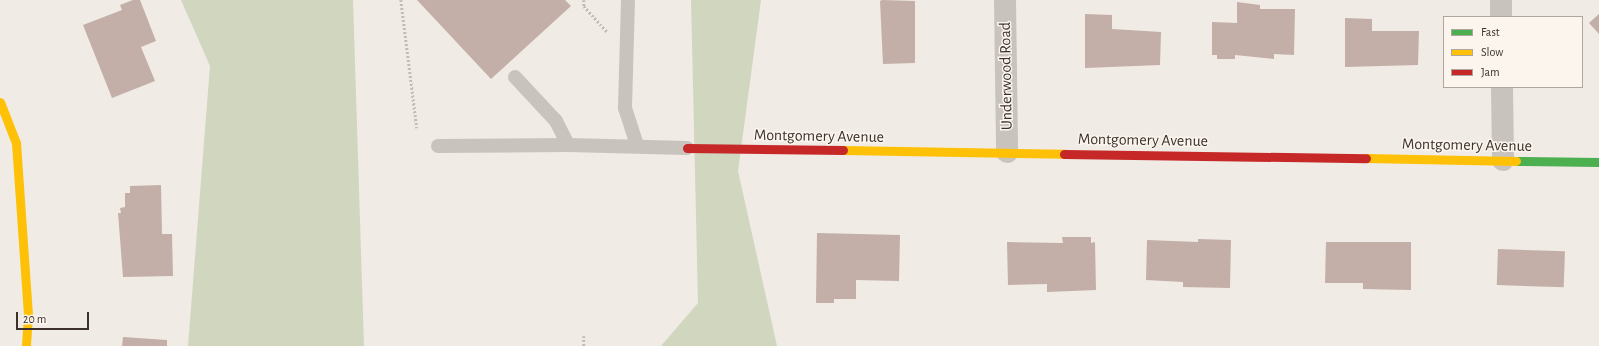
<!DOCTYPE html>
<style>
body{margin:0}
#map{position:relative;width:1599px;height:346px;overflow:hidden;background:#f0ebe5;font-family:"Alegreya Sans",sans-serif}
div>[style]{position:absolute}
.green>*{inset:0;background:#d1d6bf}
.building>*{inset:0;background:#c3afa7;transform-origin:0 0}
.path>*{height:2.5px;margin-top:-1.25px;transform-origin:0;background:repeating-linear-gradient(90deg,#c2bbb6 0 2px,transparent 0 4px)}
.lane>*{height:14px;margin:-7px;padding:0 7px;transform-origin:7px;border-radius:7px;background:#c9c3be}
.street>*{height:22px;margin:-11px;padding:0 11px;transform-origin:11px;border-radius:11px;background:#c9c3be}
.fast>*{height:9px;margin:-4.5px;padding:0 4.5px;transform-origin:4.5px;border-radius:4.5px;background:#4caf50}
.slow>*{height:9px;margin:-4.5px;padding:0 4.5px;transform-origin:4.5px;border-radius:4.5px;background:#ffc107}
.jam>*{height:9px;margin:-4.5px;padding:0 4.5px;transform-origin:4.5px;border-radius:4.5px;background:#c62828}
span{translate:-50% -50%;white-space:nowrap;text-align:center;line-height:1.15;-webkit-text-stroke:3px #fbf5ee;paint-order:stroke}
.street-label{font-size:16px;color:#3b302b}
.legend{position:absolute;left:1443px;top:16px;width:140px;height:72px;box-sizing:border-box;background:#fbf5ee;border:1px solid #aea6a0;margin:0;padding:5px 7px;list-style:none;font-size:12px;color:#3b302b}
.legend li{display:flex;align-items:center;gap:8px;height:20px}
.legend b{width:20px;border:1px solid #aea6a0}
.scale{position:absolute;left:16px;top:312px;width:73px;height:18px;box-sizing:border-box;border:2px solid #3b302b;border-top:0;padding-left:5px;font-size:12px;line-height:14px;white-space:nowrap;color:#3b302b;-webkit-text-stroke:3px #fbf5ee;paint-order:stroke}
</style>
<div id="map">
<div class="green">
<i style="clip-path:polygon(181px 0,353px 0,364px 346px,188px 346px,210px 66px)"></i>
<i style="clip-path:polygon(691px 0,761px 0,738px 171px,777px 346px,661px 346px,698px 303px)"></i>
</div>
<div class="building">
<i style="clip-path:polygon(133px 0,140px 0,156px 41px,141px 47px,155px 81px,112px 98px,83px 25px,122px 10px,120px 5px)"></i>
<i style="clip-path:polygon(417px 0,565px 0,571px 6px,491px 79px)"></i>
<i style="clip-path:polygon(882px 0,915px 1px,915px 63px,883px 64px,880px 1px)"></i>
<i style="clip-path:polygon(1237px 2px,1260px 5px,1260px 9px,1295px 9px,1294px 55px,1274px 54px,1274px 59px,1235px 55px,1235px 59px,1217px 59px,1217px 55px,1212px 55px,1212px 22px,1237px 23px)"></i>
<i style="clip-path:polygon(1085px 14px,1112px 15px,1112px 29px,1161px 32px,1160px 65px,1085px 68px)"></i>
<i style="clip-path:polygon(1599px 14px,1599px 34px,1589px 23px)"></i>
<i style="clip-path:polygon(1345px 18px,1372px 19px,1372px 31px,1419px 31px,1418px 65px,1345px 67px)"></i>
<i style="clip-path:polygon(161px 185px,162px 234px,172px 234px,173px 276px,123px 277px,118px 213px,121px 213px,120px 208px,125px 207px,125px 193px,130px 193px,130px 186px)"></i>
<i style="clip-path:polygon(817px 233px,900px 235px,899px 281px,856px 280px,856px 299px,834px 299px,834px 303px,816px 303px)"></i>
<i style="clip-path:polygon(1062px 237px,1091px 237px,1091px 243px,1095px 242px,1096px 290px,1047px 292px,1047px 284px,1008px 285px,1007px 242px,1063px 243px)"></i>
<i style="clip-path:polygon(1198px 239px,1231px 240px,1230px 288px,1183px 287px,1183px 282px,1146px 280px,1147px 240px,1198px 242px)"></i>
<i style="clip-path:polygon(1326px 242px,1411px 242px,1411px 290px,1363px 289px,1363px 283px,1325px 283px)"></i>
<i style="left:1498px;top:249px;width:67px;height:36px;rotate:2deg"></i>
<i style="clip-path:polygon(123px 337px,167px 340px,167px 346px,122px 346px)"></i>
</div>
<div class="path">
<i style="left:401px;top:0;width:129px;rotate:82.9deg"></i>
<i style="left:584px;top:0;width:6px;rotate:90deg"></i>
<i style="left:584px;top:6px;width:36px;rotate:48deg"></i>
<i style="left:584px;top:336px;width:10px;rotate:90deg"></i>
</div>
<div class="lane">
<i style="left:628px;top:0;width:108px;rotate:91.6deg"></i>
<i style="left:625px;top:108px;width:40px;rotate:72deg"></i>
<i style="left:515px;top:77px;width:60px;rotate:47deg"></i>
<i style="left:556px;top:121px;width:27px;rotate:63deg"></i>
<i style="left:438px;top:146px;width:130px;rotate:-0.4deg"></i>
<i style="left:568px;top:145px;width:119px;rotate:1.4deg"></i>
</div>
<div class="street">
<i style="left:1005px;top:0;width:152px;rotate:89.2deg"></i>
<i style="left:1501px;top:0;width:17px;rotate:90deg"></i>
<i style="left:1502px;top:87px;width:73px;rotate:89.2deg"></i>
</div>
<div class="fast">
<i style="left:1516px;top:161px;width:83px;rotate:0.7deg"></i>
</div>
<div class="slow">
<i style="left:0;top:102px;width:44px;rotate:68.7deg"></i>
<i style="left:16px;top:143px;width:173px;rotate:86deg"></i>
<i style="left:28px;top:316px;width:30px;rotate:94deg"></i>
<i style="left:843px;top:150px;width:221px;rotate:1deg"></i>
<i style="left:1366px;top:158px;width:150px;rotate:1.1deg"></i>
</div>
<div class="jam">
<i style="left:687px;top:148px;width:156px;rotate:0.7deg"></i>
<i style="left:1064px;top:154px;width:302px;rotate:0.8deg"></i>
</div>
<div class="street-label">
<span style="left:1006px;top:76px;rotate:-91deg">Underwood Road</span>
<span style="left:819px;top:136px;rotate:1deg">Montgomery Avenue</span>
<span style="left:1143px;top:140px;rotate:1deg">Montgomery Avenue</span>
<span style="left:1467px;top:145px;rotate:1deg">Montgomery Avenue</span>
</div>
<ul class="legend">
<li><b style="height:5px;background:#4caf50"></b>Fast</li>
<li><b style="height:5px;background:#ffc107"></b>Slow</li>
<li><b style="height:5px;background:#c62828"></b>Jam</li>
</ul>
<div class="scale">20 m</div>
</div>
